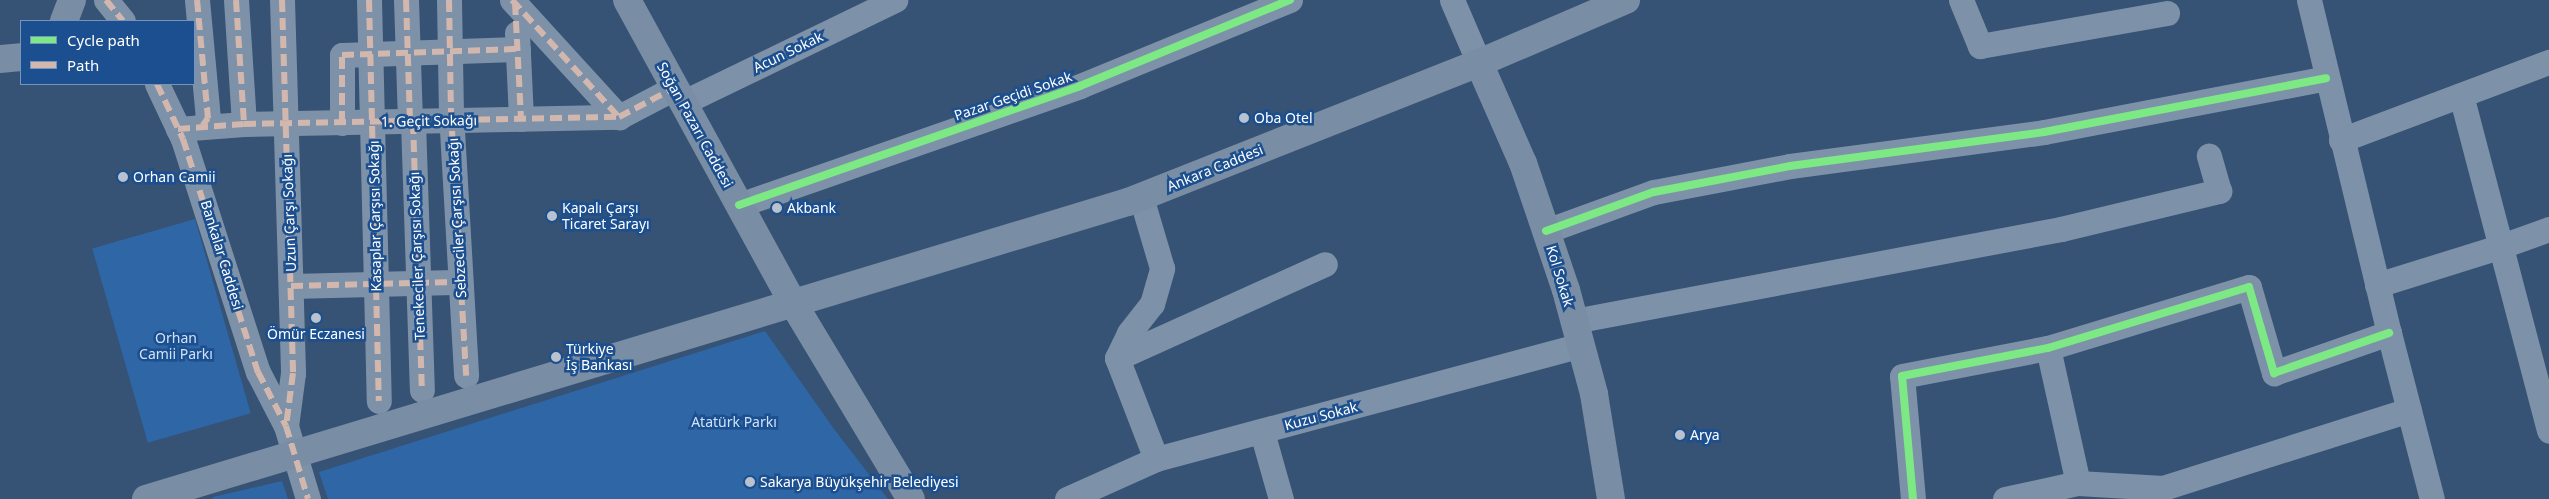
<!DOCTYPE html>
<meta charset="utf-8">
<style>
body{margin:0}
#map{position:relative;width:2549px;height:499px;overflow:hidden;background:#365274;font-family:"Noto Sans",sans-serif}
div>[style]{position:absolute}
.green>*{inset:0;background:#2f66a5;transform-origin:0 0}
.street>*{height:25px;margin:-12.5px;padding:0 12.5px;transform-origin:12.5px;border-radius:12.5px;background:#7d92a8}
.secondary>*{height:28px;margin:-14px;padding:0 14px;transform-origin:14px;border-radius:14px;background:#798da4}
.quiet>*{height:6px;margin-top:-3px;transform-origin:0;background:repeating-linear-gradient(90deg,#d1b7ad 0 12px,transparent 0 18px)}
.cycleway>*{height:8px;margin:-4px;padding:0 4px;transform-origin:4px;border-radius:4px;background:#7ce984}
.dots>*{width:14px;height:14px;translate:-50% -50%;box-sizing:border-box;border:2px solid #1b4f8f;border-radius:50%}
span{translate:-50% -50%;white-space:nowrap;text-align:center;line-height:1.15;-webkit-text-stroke:5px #1b4f8f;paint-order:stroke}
.street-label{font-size:14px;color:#fff}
.poi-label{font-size:14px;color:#fff}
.left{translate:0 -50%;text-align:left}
.park-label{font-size:14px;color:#cfe3fa}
.legend{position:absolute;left:20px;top:20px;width:175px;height:65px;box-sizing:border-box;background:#1b4f8f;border:1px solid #7695bc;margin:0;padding:6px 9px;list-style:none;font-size:15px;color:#fff}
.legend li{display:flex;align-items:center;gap:10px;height:25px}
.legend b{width:25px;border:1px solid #7695bc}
</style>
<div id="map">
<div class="green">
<i style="left:195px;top:219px;width:202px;height:107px;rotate:74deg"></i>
<i style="clip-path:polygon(765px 331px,834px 429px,888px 499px,328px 499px,319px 472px)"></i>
<i style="clip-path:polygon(282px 481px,288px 499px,212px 499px,213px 497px)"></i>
</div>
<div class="street">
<i style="left:106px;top:0;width:27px;rotate:51deg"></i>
<i style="left:197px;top:0;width:119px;rotate:84.7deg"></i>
<i style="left:208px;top:118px;width:9px;rotate:126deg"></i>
<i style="left:236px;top:0;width:124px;rotate:86.3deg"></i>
<i style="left:282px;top:0;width:373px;rotate:88.3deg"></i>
<i style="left:293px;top:373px;width:53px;rotate:97.5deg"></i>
<i style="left:369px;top:0;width:401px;rotate:88.6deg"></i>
<i style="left:406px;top:0;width:122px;rotate:88.1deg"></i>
<i style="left:449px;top:0;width:113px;rotate:89deg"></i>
<i style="left:451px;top:113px;width:263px;rotate:86.7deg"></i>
<i style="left:512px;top:0;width:159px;rotate:47.6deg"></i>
<i style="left:1452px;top:0;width:69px;rotate:66.8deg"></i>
<i style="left:1961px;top:0;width:50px;rotate:67.6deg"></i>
<i style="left:1980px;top:46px;width:190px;rotate:-10deg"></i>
<i style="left:2309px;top:0;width:342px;rotate:76.5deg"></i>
<i style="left:2389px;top:333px;width:171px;rotate:75.5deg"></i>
<i style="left:517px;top:33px;width:86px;rotate:87.3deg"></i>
<i style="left:157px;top:84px;width:61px;rotate:64.7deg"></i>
<i style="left:183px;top:139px;width:245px;rotate:72.2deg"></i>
<i style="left:258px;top:372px;width:61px;rotate:62.6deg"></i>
<i style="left:286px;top:426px;width:76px;rotate:73.2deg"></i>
<i style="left:2461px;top:95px;width:347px;rotate:75.3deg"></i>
<i style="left:682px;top:103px;width:237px;rotate:-25.8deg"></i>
<i style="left:413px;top:122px;width:268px;rotate:88.1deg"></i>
<i style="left:342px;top:123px;width:68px;rotate:-90deg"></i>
<i style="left:342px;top:55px;width:176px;rotate:-2deg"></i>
<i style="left:178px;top:129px;width:66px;rotate:-4.3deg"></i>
<i style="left:244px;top:124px;width:375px;rotate:-1.1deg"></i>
<i style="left:619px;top:117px;width:62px;rotate:-27.8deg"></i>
<i style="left:2341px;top:140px;width:222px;rotate:-20.6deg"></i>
<i style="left:739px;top:205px;width:361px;rotate:-19.2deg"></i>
<i style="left:1080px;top:86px;width:227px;rotate:-22.3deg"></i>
<i style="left:1546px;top:231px;width:115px;rotate:-19.9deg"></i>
<i style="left:1654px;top:192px;width:138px;rotate:-10.8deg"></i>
<i style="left:1790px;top:166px;width:256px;rotate:-7.6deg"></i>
<i style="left:2044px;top:132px;width:287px;rotate:-10.8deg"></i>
<i style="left:2377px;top:285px;width:128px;rotate:-17.3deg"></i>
<i style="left:2499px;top:247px;width:53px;rotate:-19.8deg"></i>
<i style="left:291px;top:286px;width:163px;rotate:-1.4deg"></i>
<i style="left:1574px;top:321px;width:496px;rotate:-10.7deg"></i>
<i style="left:2061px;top:229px;width:163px;rotate:-13.5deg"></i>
<i style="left:2219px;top:191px;width:37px;rotate:-106deg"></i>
<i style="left:2048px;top:348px;width:138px;rotate:77.5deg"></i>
<i style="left:1117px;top:358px;width:28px;rotate:-64deg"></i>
<i style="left:1129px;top:333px;width:37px;rotate:-52deg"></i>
<i style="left:1152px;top:304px;width:37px;rotate:-74deg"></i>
<i style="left:1162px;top:268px;width:74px;rotate:-106.5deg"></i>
<i style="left:1262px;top:432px;width:70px;rotate:74.2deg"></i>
<i style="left:1156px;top:459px;width:108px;rotate:-111.1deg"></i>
<i style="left:1117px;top:358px;width:228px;rotate:-24.3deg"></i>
<i style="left:1067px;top:499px;width:98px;rotate:-24.2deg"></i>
<i style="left:1156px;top:459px;width:439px;rotate:-15deg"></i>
<i style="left:1913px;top:499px;width:123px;rotate:-95.1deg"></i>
<i style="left:1902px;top:376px;width:149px;rotate:-10.9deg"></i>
<i style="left:2048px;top:348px;width:210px;rotate:-16.9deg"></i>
<i style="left:2249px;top:287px;width:90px;rotate:73.8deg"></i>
<i style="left:2274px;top:373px;width:122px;rotate:-19.2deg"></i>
<i style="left:2005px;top:499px;width:75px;rotate:-12.4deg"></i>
<i style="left:2078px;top:483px;width:85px;rotate:3.4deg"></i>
<i style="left:2163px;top:488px;width:258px;rotate:-17.6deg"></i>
</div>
<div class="secondary">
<i style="left:627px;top:0;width:345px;rotate:61.3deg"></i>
<i style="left:793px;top:303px;width:229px;rotate:59deg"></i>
<i style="left:64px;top:21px;width:22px;rotate:-69deg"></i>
<i style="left:0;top:59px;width:21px;rotate:-5deg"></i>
<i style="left:1479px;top:63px;width:109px;rotate:66.3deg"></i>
<i style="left:1523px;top:163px;width:134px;rotate:71.3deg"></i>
<i style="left:1566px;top:290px;width:108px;rotate:74.9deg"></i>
<i style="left:1594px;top:394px;width:106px;rotate:80.8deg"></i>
<i style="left:146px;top:499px;width:1026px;rotate:-16.83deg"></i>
<i style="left:1128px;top:202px;width:378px;rotate:-21.6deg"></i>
<i style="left:1479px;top:63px;width:160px;rotate:-23.2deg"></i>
</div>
<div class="quiet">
<i style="left:106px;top:0;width:27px;rotate:51deg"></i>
<i style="left:197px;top:0;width:119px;rotate:84.7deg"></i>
<i style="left:208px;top:118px;width:9px;rotate:126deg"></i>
<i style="left:236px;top:0;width:124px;rotate:86.3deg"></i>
<i style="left:282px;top:0;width:373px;rotate:88.3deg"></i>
<i style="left:293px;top:373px;width:53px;rotate:97.5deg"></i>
<i style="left:369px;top:0;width:401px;rotate:88.6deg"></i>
<i style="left:406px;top:0;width:122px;rotate:88.1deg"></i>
<i style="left:449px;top:0;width:113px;rotate:89deg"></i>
<i style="left:451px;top:113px;width:263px;rotate:86.7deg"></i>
<i style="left:512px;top:0;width:159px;rotate:47.6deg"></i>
<i style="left:515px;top:3px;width:116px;rotate:87deg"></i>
<i style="left:157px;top:84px;width:61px;rotate:64.7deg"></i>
<i style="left:183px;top:139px;width:245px;rotate:72.2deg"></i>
<i style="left:258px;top:372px;width:61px;rotate:62.6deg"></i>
<i style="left:286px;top:426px;width:76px;rotate:73.2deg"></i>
<i style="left:413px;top:122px;width:268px;rotate:88.1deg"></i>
<i style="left:342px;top:123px;width:68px;rotate:-90deg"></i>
<i style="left:342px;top:55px;width:176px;rotate:-2deg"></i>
<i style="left:178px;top:129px;width:66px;rotate:-4.3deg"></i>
<i style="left:244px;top:124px;width:375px;rotate:-1.1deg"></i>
<i style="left:619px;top:117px;width:62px;rotate:-27.8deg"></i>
<i style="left:291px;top:286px;width:163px;rotate:-1.4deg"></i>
</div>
<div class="cycleway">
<i style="left:739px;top:205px;width:361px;rotate:-19.2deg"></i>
<i style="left:1080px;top:86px;width:227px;rotate:-22.3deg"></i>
<i style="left:1546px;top:231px;width:115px;rotate:-19.9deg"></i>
<i style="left:1654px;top:192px;width:138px;rotate:-10.8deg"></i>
<i style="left:1790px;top:166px;width:256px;rotate:-7.6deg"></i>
<i style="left:2044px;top:132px;width:287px;rotate:-10.8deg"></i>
<i style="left:1913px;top:499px;width:123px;rotate:-95.1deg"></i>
<i style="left:1902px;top:376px;width:149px;rotate:-10.9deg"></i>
<i style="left:2048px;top:348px;width:210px;rotate:-16.9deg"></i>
<i style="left:2249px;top:287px;width:90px;rotate:73.8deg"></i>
<i style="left:2274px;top:373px;width:122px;rotate:-19.2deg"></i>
</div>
<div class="dots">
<i style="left:1244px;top:118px;background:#b9c2ce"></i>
<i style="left:123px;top:177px;background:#b9c2ce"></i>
<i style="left:777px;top:208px;background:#b9c2ce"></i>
<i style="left:552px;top:216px;background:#b9c2ce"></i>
<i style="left:316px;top:318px;background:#b9c2ce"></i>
<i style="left:556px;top:357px;background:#b9c2ce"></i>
<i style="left:1680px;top:435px;background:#b9c2ce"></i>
<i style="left:750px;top:482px;background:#b9c2ce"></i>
</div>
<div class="street-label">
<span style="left:788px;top:52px;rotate:-26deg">Acun Sokak</span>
<span style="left:1013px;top:96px;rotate:-19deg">Pazar Geçidi Sokak</span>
<span style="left:429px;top:121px;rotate:-1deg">1. Geçit Sokağı</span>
<span style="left:695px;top:125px;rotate:61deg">Soğan Pazarı Caddesi</span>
<span style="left:1215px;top:168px;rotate:-22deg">Ankara Caddesi</span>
<span style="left:289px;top:213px;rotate:-92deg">Uzun Çarşı Sokağı</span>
<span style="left:375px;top:216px;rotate:-91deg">Kasaplar Çarşısı Sokağı</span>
<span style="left:457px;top:218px;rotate:-93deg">Sebzeciler Çarşısı Sokağı</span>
<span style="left:222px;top:255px;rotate:73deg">Bankalar Caddesi</span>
<span style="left:417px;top:256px;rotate:-92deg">Tenekeciler Çarşısı Sokağı</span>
<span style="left:1560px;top:276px;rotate:73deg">Kol Sokak</span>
<span style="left:1321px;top:416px;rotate:-15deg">Kuzu Sokak</span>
</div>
<div class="poi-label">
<span class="left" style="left:1254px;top:118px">Oba Otel</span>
<span class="left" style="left:133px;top:177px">Orhan Camii</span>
<span class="left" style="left:562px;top:216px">Kapalı Çarşı<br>Ticaret Sarayı</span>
<span class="left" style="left:787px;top:208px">Akbank</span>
<span style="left:316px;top:334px">Ömür Eczanesi</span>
<span class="left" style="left:566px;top:357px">Türkiye<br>İş Bankası</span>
<span class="left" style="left:1690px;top:435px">Arya</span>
<span class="left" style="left:760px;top:482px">Sakarya Büyükşehir Belediyesi</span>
</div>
<div class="park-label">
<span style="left:176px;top:346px">Orhan<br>Camii Parkı</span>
<span style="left:734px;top:422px">Atatürk Parkı</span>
</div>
<ul class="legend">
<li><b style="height:6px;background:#7ce984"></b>Cycle path</li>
<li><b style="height:6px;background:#d1b7ad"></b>Path</li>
</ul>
</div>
